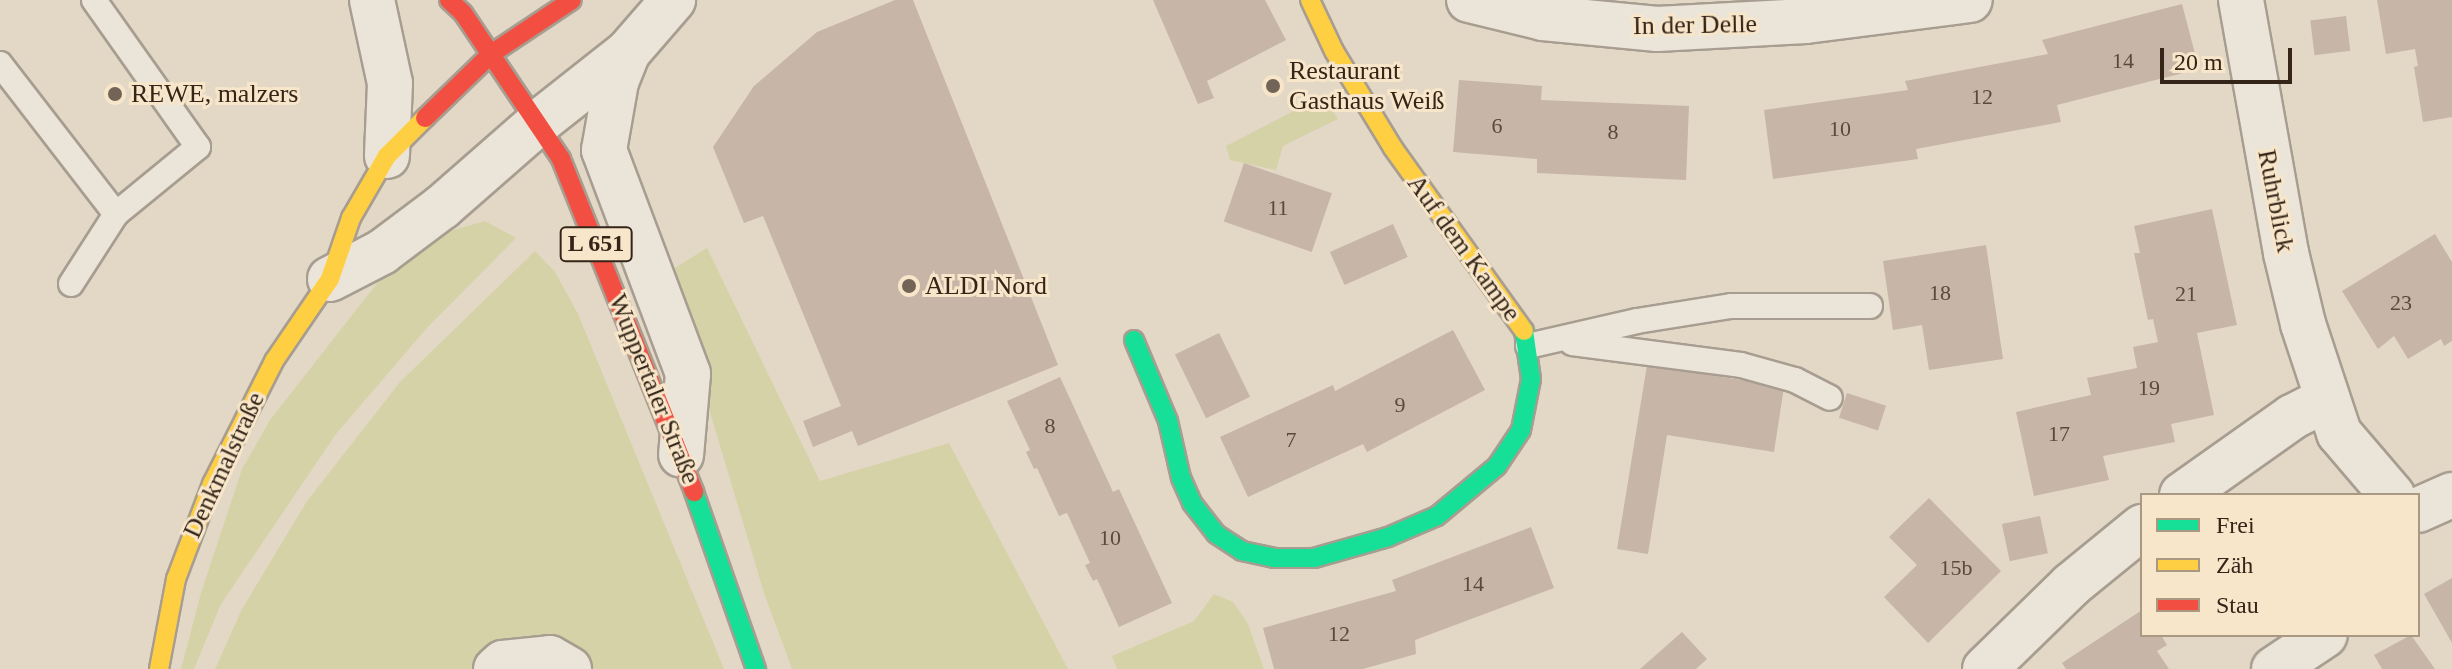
<!DOCTYPE html>
<meta charset="utf-8">
<style>
body{margin:0}
#map{position:relative;width:2452px;height:669px;overflow:hidden;background:#e3d8c6;font-family:"Times New Roman",serif}
div>[style]{position:absolute}
.green>*{inset:0;background:#d6d2a7}
.building>*{inset:0;background:#c7b5a7;transform-origin:0 0}
.roads{filter:drop-shadow(2px 0 #a79d90) drop-shadow(-2px 0 #a79d90) drop-shadow(0 2px #a79d90) drop-shadow(0 -2px #a79d90)}
.lane>*{height:24px;margin:-12px;padding:0 12px;transform-origin:12px;border-radius:12px;background:#ebe4d8}
.street>*{height:44px;margin:-22px;padding:0 22px;transform-origin:22px;border-radius:22px;background:#ebe4d8}
.fast>*{height:18px;margin:-9px;padding:0 9px;transform-origin:9px;border-radius:9px;background:#16e098}
.slow>*{height:18px;margin:-9px;padding:0 9px;transform-origin:9px;border-radius:9px;background:#ffcf43}
.jam>*{height:18px;margin:-9px;padding:0 9px;transform-origin:9px;border-radius:9px;background:#f24e42}
.dots>*{width:22px;height:22px;translate:-50% -50%;box-sizing:border-box;border:4px solid #f7e6c9;border-radius:50%}
span{translate:-50% -50%;white-space:nowrap;text-align:center;line-height:1.15;-webkit-text-stroke:6px #f7e6c9;paint-order:stroke}
.number-label{font-size:22px;color:#5a493c}
.number-label span{-webkit-text-stroke-width:0}
.shield-label span{padding:2px 6px;background:#f7e6c9;border:2px solid;border-radius:6px;-webkit-text-stroke-width:0}
.shield-label{font-size:24px;color:#352519;font-weight:700}
.street-label{font-size:26px;color:#352519}
.poi-label{font-size:26px;color:#352519}
.left{translate:0 -50%;text-align:left}
.legend{position:absolute;left:2140px;top:493px;width:280px;height:144px;box-sizing:border-box;background:#f7e6c9;border:2px solid #a99983;margin:0;padding:10px 14px;list-style:none;font-size:24px;color:#352519}
.legend li{display:flex;align-items:center;gap:16px;height:40px}
.legend b{width:40px;border:2px solid #a99983}
.scale{position:absolute;left:2160px;top:48px;width:132px;height:36px;box-sizing:border-box;border:4px solid #352519;border-top:0;padding-left:10px;font-size:24px;line-height:28px;white-space:nowrap;color:#352519;-webkit-text-stroke:6px #f7e6c9;paint-order:stroke}
</style>
<div id="map">
<div class="green">
<i style="clip-path:polygon(1323px 96px,1338px 119px,1283px 146px,1276px 170px,1230px 160px,1226px 146px)"></i>
<i style="clip-path:polygon(485px 221px,516px 238px,426px 329px,336px 434px,221px 604px,194px 669px,181px 669px,201px 593px,242px 469px,270px 420px,392px 264px,450px 231px)"></i>
<i style="clip-path:polygon(707px 248px,820px 481px,949px 443px,1068px 669px,792px 669px,765px 596px,668px 272px)"></i>
<i style="clip-path:polygon(535px 251px,555px 272px,578px 314px,724px 669px,215px 669px,242px 609px,307px 501px,400px 382px)"></i>
<i style="clip-path:polygon(1214px 594px,1233px 602px,1248px 624px,1264px 669px,1117px 669px,1112px 656px,1194px 621px)"></i>
</div>
<div class="building">
<i style="clip-path:polygon(895px 0,913px 0,1058px 365px,858px 446px,852px 431px,813px 447px,803px 421px,841px 406px,763px 216px,744px 223px,713px 147px,754px 86px,817px 32px)"></i>
<i style="clip-path:polygon(1153px 0,1265px 0,1286px 40px,1207px 81px,1214px 98px,1198px 104px)"></i>
<i style="clip-path:polygon(2377px 0,2452px 0,2452px 117px,2423px 122px,2414px 67px,2418px 66px,2415px 49px,2386px 54px)"></i>
<i style="clip-path:polygon(2182px 4px,2199px 69px,2057px 105px,2061px 122px,1916px 149px,1918px 159px,1773px 179px,1764px 110px,1908px 90px,1905px 81px,2048px 54px,2042px 40px)"></i>
<i style="left:2346px;top:16px;width:35px;height:36px;rotate:83deg"></i>
<i style="clip-path:polygon(1459px 80px,1542px 86px,1541px 100px,1689px 106px,1686px 180px,1537px 173px,1537px 159px,1453px 152px)"></i>
<i style="left:1244px;top:163px;width:93px;height:62px;rotate:19deg"></i>
<i style="clip-path:polygon(2212px 209px,2237px 325px,2197px 333px,2214px 415px,2171px 424px,2175px 442px,2103px 456px,2109px 480px,2034px 496px,2016px 412px,2091px 395px,2087px 378px,2137px 368px,2133px 347px,2158px 342px,2153px 319px,2148px 320px,2134px 253px,2140px 253px,2134px 226px)"></i>
<i style="left:1393px;top:224px;width:36px;height:69px;rotate:66deg"></i>
<i style="clip-path:polygon(2435px 234px,2452px 262px,2452px 341px,2444px 346px,2441px 339px,2408px 359px,2394px 336px,2378px 349px,2342px 291px)"></i>
<i style="clip-path:polygon(1986px 245px,2003px 359px,1929px 370px,1922px 325px,1893px 330px,1883px 261px)"></i>
<i style="clip-path:polygon(1453px 330px,1485px 390px,1367px 452px,1363px 444px,1248px 497px,1220px 437px,1333px 385px,1335px 391px)"></i>
<i style="left:1219px;top:333px;width:71px;height:49px;rotate:64deg"></i>
<i style="clip-path:polygon(1647px 365px,1784px 387px,1774px 452px,1667px 435px,1648px 554px,1617px 549px)"></i>
<i style="clip-path:polygon(1060px 377px,1113px 492px,1119px 489px,1172px 603px,1119px 627px,1097px 579px,1093px 581px,1085px 565px,1090px 563px,1067px 513px,1059px 516px,1037px 468px,1034px 469px,1026px 452px,1030px 450px,1007px 401px)"></i>
<i style="left:1847px;top:393px;width:41px;height:26px;rotate:18deg"></i>
<i style="clip-path:polygon(1929px 498px,2001px 571px,1928px 643px,1884px 597px,1917px 565px,1889px 537px)"></i>
<i style="left:2040px;top:516px;width:38px;height:39px;rotate:78deg"></i>
<i style="clip-path:polygon(1531px 527px,1554px 588px,1415px 640px,1416px 654px,1363px 669px,1274px 669px,1263px 628px,1396px 591px,1392px 580px)"></i>
<i style="clip-path:polygon(2452px 578px,2452px 643px,2424px 594px)"></i>
<i style="clip-path:polygon(2142px 610px,2142px 635px,2161px 635px,2167px 645px,2157px 651px,2169px 669px,2066px 669px,2062px 663px)"></i>
<i style="clip-path:polygon(1682px 632px,1707px 659px,1696px 669px,1640px 669px)"></i>
<i style="clip-path:polygon(2411px 635px,2435px 669px,2382px 669px,2374px 655px)"></i>
</div>
<div class="roads">
<div class="lane">
<i style="left:0;top:64px;width:190px;rotate:52.3deg"></i>
<i style="left:71px;top:284px;width:83px;rotate:-57.3deg"></i>
<i style="left:116px;top:214px;width:106px;rotate:-39.3deg"></i>
<i style="left:198px;top:147px;width:180px;rotate:-125.3deg"></i>
<i style="left:1572px;top:343px;width:170px;rotate:7.4deg"></i>
<i style="left:1741px;top:365px;width:56px;rotate:15.5deg"></i>
<i style="left:1795px;top:380px;width:39px;rotate:27deg"></i>
<i style="left:1528px;top:346px;width:112px;rotate:-12.9deg"></i>
<i style="left:1637px;top:321px;width:95px;rotate:-9.1deg"></i>
<i style="left:1731px;top:306px;width:139px"></i>
</div>
<div class="street">
<i style="left:372px;top:0;width:85px;rotate:77.8deg"></i>
<i style="left:390px;top:83px;width:73px;rotate:92.4deg"></i>
<i style="left:1469px;top:0;width:76px;rotate:13.7deg"></i>
<i style="left:1543px;top:18px;width:115px;rotate:5.5deg"></i>
<i style="left:1657px;top:29px;width:149px;rotate:-3.1deg"></i>
<i style="left:1806px;top:21px;width:165px;rotate:-7.3deg"></i>
<i style="left:2241px;top:0;width:257px;rotate:79.9deg"></i>
<i style="left:2286px;top:253px;width:73px;rotate:76.5deg"></i>
<i style="left:2303px;top:324px;width:115px;rotate:71.7deg"></i>
<i style="left:2339px;top:433px;width:82px;rotate:49.5deg"></i>
<i style="left:628px;top:52px;width:32px;rotate:112deg"></i>
<i style="left:616px;top:82px;width:69px;rotate:100deg"></i>
<i style="left:604px;top:150px;width:239px;rotate:69.4deg"></i>
<i style="left:688px;top:374px;width:81px;rotate:94.9deg"></i>
<i style="left:330px;top:279px;width:59px;rotate:-27.4deg"></i>
<i style="left:382px;top:252px;width:75px;rotate:-36.9deg"></i>
<i style="left:442px;top:207px;width:128px;rotate:-41.2deg"></i>
<i style="left:538px;top:123px;width:115px;rotate:-38.3deg"></i>
<i style="left:628px;top:52px;width:69px;rotate:-49.1deg"></i>
<i style="left:2182px;top:495px;width:135px;rotate:-35.3deg"></i>
<i style="left:2292px;top:417px;width:39px;rotate:-27deg"></i>
<i style="left:2418px;top:510px;width:37px;rotate:-24deg"></i>
<i style="left:496px;top:669px;width:9px;rotate:-41deg"></i>
<i style="left:503px;top:663px;width:47px;rotate:-6.1deg"></i>
<i style="left:550px;top:658px;width:22px;rotate:30deg"></i>
<i style="left:1985px;top:669px;width:120px;rotate:-44.3deg"></i>
<i style="left:2071px;top:585px;width:92px;rotate:-39.2deg"></i>
<i style="left:2274px;top:669px;width:61px;rotate:-33.7deg"></i>
</div>
<div class="fast">
<i style="left:1134px;top:340px;width:88px;rotate:67.2deg"></i>
<i style="left:1168px;top:421px;width:58px;rotate:77.2deg"></i>
<i style="left:1181px;top:478px;width:27px;rotate:66deg"></i>
<i style="left:1192px;top:503px;width:39px;rotate:52deg"></i>
<i style="left:1216px;top:534px;width:31px;rotate:33deg"></i>
<i style="left:1242px;top:551px;width:33px;rotate:12deg"></i>
<i style="left:1274px;top:558px;width:40px"></i>
<i style="left:1314px;top:558px;width:77px;rotate:-15.8deg"></i>
<i style="left:1388px;top:537px;width:53px;rotate:-23.2deg"></i>
<i style="left:1437px;top:516px;width:78px;rotate:-39.8deg"></i>
<i style="left:1497px;top:466px;width:43px;rotate:-56.3deg"></i>
<i style="left:1521px;top:430px;width:52px;rotate:-78.9deg"></i>
<i style="left:1531px;top:379px;width:49px;rotate:-98.3deg"></i>
<i style="left:694px;top:492px;width:188px;rotate:70.7deg"></i>
</div>
<div class="slow">
<i style="left:1310px;top:0;width:56px;rotate:64.8deg"></i>
<i style="left:1334px;top:51px;width:114px;rotate:58.7deg"></i>
<i style="left:1393px;top:148px;width:225px;rotate:54.4deg"></i>
<i style="left:159px;top:669px;width:92px;rotate:-79.3deg"></i>
<i style="left:176px;top:579px;width:102px;rotate:-69.2deg"></i>
<i style="left:212px;top:484px;width:138px;rotate:-63.2deg"></i>
<i style="left:274px;top:361px;width:99px;rotate:-55.7deg"></i>
<i style="left:330px;top:279px;width:65px;rotate:-71deg"></i>
<i style="left:351px;top:218px;width:72px;rotate:-59.9deg"></i>
<i style="left:387px;top:156px;width:54px;rotate:-45deg"></i>
</div>
<div class="jam">
<i style="left:449px;top:0;width:19px;rotate:43deg"></i>
<i style="left:463px;top:13px;width:176px;rotate:56.1deg"></i>
<i style="left:561px;top:159px;width:359px;rotate:68.2deg"></i>
<i style="left:425px;top:118px;width:92px;rotate:-44.1deg"></i>
<i style="left:491px;top:54px;width:97px;rotate:-33.7deg"></i>
</div>
</div>
<div class="dots">
<i style="left:1273px;top:86px;background:#726456"></i>
<i style="left:115px;top:94px;background:#726456"></i>
<i style="left:909px;top:286px;background:#726456"></i>
</div>
<div class="number-label">
<span style="left:2123px;top:61px">14</span>
<span style="left:1982px;top:97px">12</span>
<span style="left:1497px;top:126px">6</span>
<span style="left:1840px;top:129px">10</span>
<span style="left:1613px;top:132px">8</span>
<span style="left:1278px;top:208px">11</span>
<span style="left:1940px;top:293px">18</span>
<span style="left:2186px;top:294px">21</span>
<span style="left:2401px;top:303px">23</span>
<span style="left:2149px;top:388px">19</span>
<span style="left:1400px;top:405px">9</span>
<span style="left:1050px;top:426px">8</span>
<span style="left:2059px;top:434px">17</span>
<span style="left:1291px;top:440px">7</span>
<span style="left:1110px;top:538px">10</span>
<span style="left:1956px;top:568px">15b</span>
<span style="left:1473px;top:584px">14</span>
<span style="left:1339px;top:634px">12</span>
</div>
<div class="shield-label">
<span style="left:596px;top:244px">L 651</span>
</div>
<div class="street-label">
<span style="left:1695px;top:25px;rotate:-1deg">In der Delle</span>
<span style="left:2276px;top:201px;rotate:79deg">Ruhrblick</span>
<span style="left:1464px;top:248px;rotate:54deg">Auf dem Kampe</span>
<span style="left:654px;top:389px;rotate:68deg">Wuppertaler Straße</span>
<span style="left:224px;top:465px;rotate:-65deg">Denkmalstraße</span>
</div>
<div class="poi-label">
<span class="left" style="left:1289px;top:86px">Restaurant<br>Gasthaus Weiß</span>
<span class="left" style="left:131px;top:94px">REWE, malzers</span>
<span class="left" style="left:925px;top:286px">ALDI Nord</span>
</div>
<ul class="legend">
<li><b style="height:10px;background:#16e098"></b>Frei</li>
<li><b style="height:10px;background:#ffcf43"></b>Zäh</li>
<li><b style="height:10px;background:#f24e42"></b>Stau</li>
</ul>
<div class="scale">20 m</div>
</div>
